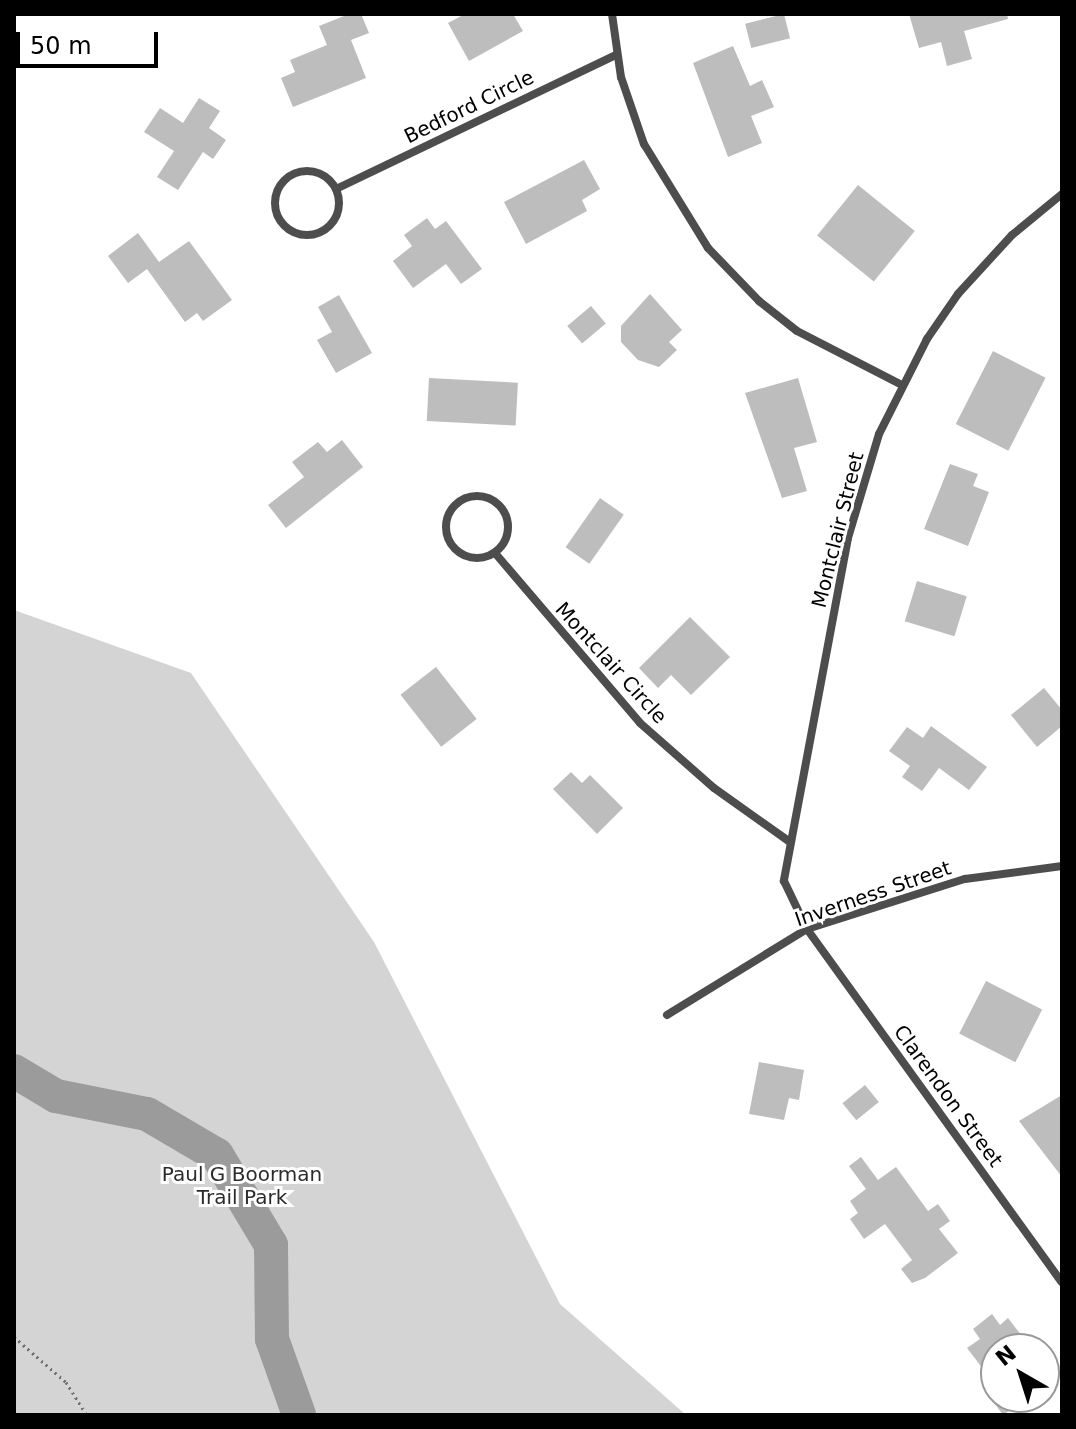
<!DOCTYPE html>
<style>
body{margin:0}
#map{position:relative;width:1076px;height:1429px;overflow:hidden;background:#fff;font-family:"DejaVu Sans",sans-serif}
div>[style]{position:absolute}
.green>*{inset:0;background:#d4d4d4}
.river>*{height:34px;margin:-17px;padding:0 17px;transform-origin:17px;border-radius:17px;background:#9b9b9b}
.building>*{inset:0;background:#bdbdbd;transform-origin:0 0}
.path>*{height:3px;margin-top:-1.5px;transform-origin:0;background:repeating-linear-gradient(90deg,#6f6f6f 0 2px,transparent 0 6px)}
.street>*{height:8px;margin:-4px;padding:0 4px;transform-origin:4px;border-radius:4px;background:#4d4d4d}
.street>.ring{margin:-4px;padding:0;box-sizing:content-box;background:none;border:8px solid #4d4d4d;border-radius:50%}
span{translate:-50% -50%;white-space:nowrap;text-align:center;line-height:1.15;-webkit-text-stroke:6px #fff;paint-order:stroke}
.street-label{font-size:20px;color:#000}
.park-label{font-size:20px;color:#2b2b2b}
.frame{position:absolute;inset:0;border:16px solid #000;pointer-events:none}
.north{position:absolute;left:980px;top:1333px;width:80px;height:80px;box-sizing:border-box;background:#fff;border:2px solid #999;border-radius:50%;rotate:321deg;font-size:22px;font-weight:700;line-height:32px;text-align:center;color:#000}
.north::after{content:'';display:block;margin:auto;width:28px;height:36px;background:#000;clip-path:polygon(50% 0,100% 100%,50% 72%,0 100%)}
.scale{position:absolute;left:16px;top:32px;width:142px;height:36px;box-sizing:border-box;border:4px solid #000;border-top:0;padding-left:10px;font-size:24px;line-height:28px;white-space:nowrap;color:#000;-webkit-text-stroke:6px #fff;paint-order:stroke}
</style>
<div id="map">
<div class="green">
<i style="clip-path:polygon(14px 610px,191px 673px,374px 942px,560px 1304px,686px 1415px,14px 1415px)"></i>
</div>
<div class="river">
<i style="left:14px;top:1071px;width:49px;rotate:30.8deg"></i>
<i style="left:56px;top:1096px;width:93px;rotate:11.2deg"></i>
<i style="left:147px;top:1114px;width:81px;rotate:30.4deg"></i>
<i style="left:217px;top:1155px;width:105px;rotate:59deg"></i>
<i style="left:271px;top:1245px;width:94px;rotate:89.4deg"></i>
<i style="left:272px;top:1339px;width:81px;rotate:70.4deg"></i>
</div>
<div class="building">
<i style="clip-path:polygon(349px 14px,361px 14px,369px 33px,351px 40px,366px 78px,293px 107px,281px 78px,295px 72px,290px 60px,327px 45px,319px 26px)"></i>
<i style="clip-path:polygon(465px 14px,513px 14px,523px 31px,469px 61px,448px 23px)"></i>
<i style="left:784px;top:14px;width:25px;height:40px;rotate:76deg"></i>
<i style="clip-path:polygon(909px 14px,1007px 14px,1008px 19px,964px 31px,972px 59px,947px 66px,941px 42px,919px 48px)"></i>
<i style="clip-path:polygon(733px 46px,750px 86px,762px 80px,774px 107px,751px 116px,762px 143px,728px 157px,693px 63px)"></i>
<i style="clip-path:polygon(199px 98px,220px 111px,209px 128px,226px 140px,213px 159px,203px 152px,178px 190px,157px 177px,174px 151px,144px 132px,160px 108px,183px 123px)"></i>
<i style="clip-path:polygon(584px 160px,600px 189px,582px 200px,587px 211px,526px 244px,504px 202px)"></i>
<i style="left:858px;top:185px;width:73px;height:65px;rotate:39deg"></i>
<i style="clip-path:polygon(427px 218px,435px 229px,446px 221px,482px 269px,461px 284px,446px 264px,413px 288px,393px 261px,412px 246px,404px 235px)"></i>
<i style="clip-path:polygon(138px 233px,159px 262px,189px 241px,232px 300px,203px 321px,197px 313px,185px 322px,147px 269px,128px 283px,108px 256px)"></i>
<i style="clip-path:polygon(650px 294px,682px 330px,669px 342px,677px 350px,659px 367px,638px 360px,621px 342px,621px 326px)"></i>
<i style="clip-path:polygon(339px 295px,372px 353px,336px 373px,317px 340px,332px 332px,318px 307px)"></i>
<i style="left:591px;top:306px;width:23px;height:31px;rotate:50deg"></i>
<i style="left:993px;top:351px;width:59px;height:82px;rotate:27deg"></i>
<i style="left:429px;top:378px;width:89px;height:43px;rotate:3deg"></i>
<i style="clip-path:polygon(798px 378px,817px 442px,794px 448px,807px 491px,782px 498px,745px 393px)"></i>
<i style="clip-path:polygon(342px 440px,363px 467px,286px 528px,268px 505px,304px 477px,292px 462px,318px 442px,327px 452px)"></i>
<i style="clip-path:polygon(950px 464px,978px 474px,973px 486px,989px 492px,968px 546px,924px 529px)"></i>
<i style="left:600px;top:498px;width:29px;height:60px;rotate:35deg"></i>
<i style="left:917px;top:581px;width:52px;height:42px;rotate:17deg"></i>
<i style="clip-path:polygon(690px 617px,730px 657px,691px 695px,671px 675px,658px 688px,639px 668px)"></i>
<i style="left:436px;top:667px;width:66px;height:45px;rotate:52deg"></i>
<i style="clip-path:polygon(1044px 688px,1062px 710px,1062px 726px,1037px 747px,1011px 715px)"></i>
<i style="clip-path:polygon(931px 726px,987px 767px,969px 790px,939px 768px,922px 791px,902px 777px,910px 766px,889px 751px,907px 727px,923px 738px)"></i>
<i style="clip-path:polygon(571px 772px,582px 783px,590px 775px,623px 808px,597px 834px,553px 789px)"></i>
<i style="left:986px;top:981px;width:63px;height:59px;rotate:27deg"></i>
<i style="clip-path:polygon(759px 1062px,804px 1070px,799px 1100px,789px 1098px,784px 1120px,749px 1114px)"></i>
<i style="left:865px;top:1085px;width:22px;height:29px;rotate:51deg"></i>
<i style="clip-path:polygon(1062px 1095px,1062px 1177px,1019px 1121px)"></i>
<i style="clip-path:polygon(861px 1157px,878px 1180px,896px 1167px,928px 1211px,938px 1204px,950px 1221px,939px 1229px,958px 1253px,925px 1278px,912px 1283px,901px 1269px,912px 1260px,885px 1224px,864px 1239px,850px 1219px,858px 1213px,850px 1201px,866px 1189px,849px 1166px)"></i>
<i style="clip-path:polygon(992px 1314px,1000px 1325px,1008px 1318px,1032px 1349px,996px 1349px,996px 1386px,967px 1348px,980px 1339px,973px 1329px)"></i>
<i style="clip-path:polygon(1004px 1397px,1029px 1397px,1003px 1415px,995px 1404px)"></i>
</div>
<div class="path">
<i style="left:14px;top:1337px;width:69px;rotate:40.9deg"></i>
<i style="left:66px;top:1382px;width:39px;rotate:58deg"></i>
</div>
<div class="street">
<i style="left:612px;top:14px;width:64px;rotate:81.9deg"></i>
<i style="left:621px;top:77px;width:71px;rotate:71.1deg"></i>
<i style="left:644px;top:144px;width:122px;rotate:58.4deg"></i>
<i style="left:708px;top:248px;width:74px;rotate:46.1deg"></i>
<i style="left:759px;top:301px;width:48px;rotate:38.3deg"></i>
<i style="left:797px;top:331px;width:118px;rotate:27.2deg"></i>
<i class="ring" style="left:275px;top:171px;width:56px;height:56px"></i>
<i style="left:336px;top:189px;width:310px;rotate:-25.6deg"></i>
<i style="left:1062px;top:194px;width:65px;rotate:140.6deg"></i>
<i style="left:1012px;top:235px;width:80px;rotate:132.5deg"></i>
<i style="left:958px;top:294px;width:55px;rotate:124.6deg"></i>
<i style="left:927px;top:339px;width:106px;rotate:116.8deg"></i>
<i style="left:879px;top:434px;width:109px;rotate:106.6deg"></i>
<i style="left:848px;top:538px;width:349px;rotate:100.6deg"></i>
<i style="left:784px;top:881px;width:53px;rotate:64.4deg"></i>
<i style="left:807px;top:929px;width:435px;rotate:54.2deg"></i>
<i class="ring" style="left:446px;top:496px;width:54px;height:54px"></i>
<i style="left:495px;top:553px;width:223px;rotate:49.5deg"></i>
<i style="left:640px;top:723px;width:98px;rotate:41.3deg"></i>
<i style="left:714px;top:788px;width:93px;rotate:35.4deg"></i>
<i style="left:667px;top:1015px;width:164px;rotate:-31.6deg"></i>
<i style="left:807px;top:929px;width:166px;rotate:-17.6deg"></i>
<i style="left:965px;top:879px;width:98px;rotate:-7.6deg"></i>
</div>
<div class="street-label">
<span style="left:469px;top:107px;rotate:-26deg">Bedford Circle</span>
<span style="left:838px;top:530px;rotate:-76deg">Montclair Street</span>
<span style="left:611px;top:663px;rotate:48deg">Montclair Circle</span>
<span style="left:873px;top:894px;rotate:-19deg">Inverness Street</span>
<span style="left:948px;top:1096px;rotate:54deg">Clarendon Street</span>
</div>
<div class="park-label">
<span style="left:242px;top:1186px">Paul G Boorman<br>Trail Park</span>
</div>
<div class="frame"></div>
<div class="north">N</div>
<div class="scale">50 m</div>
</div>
